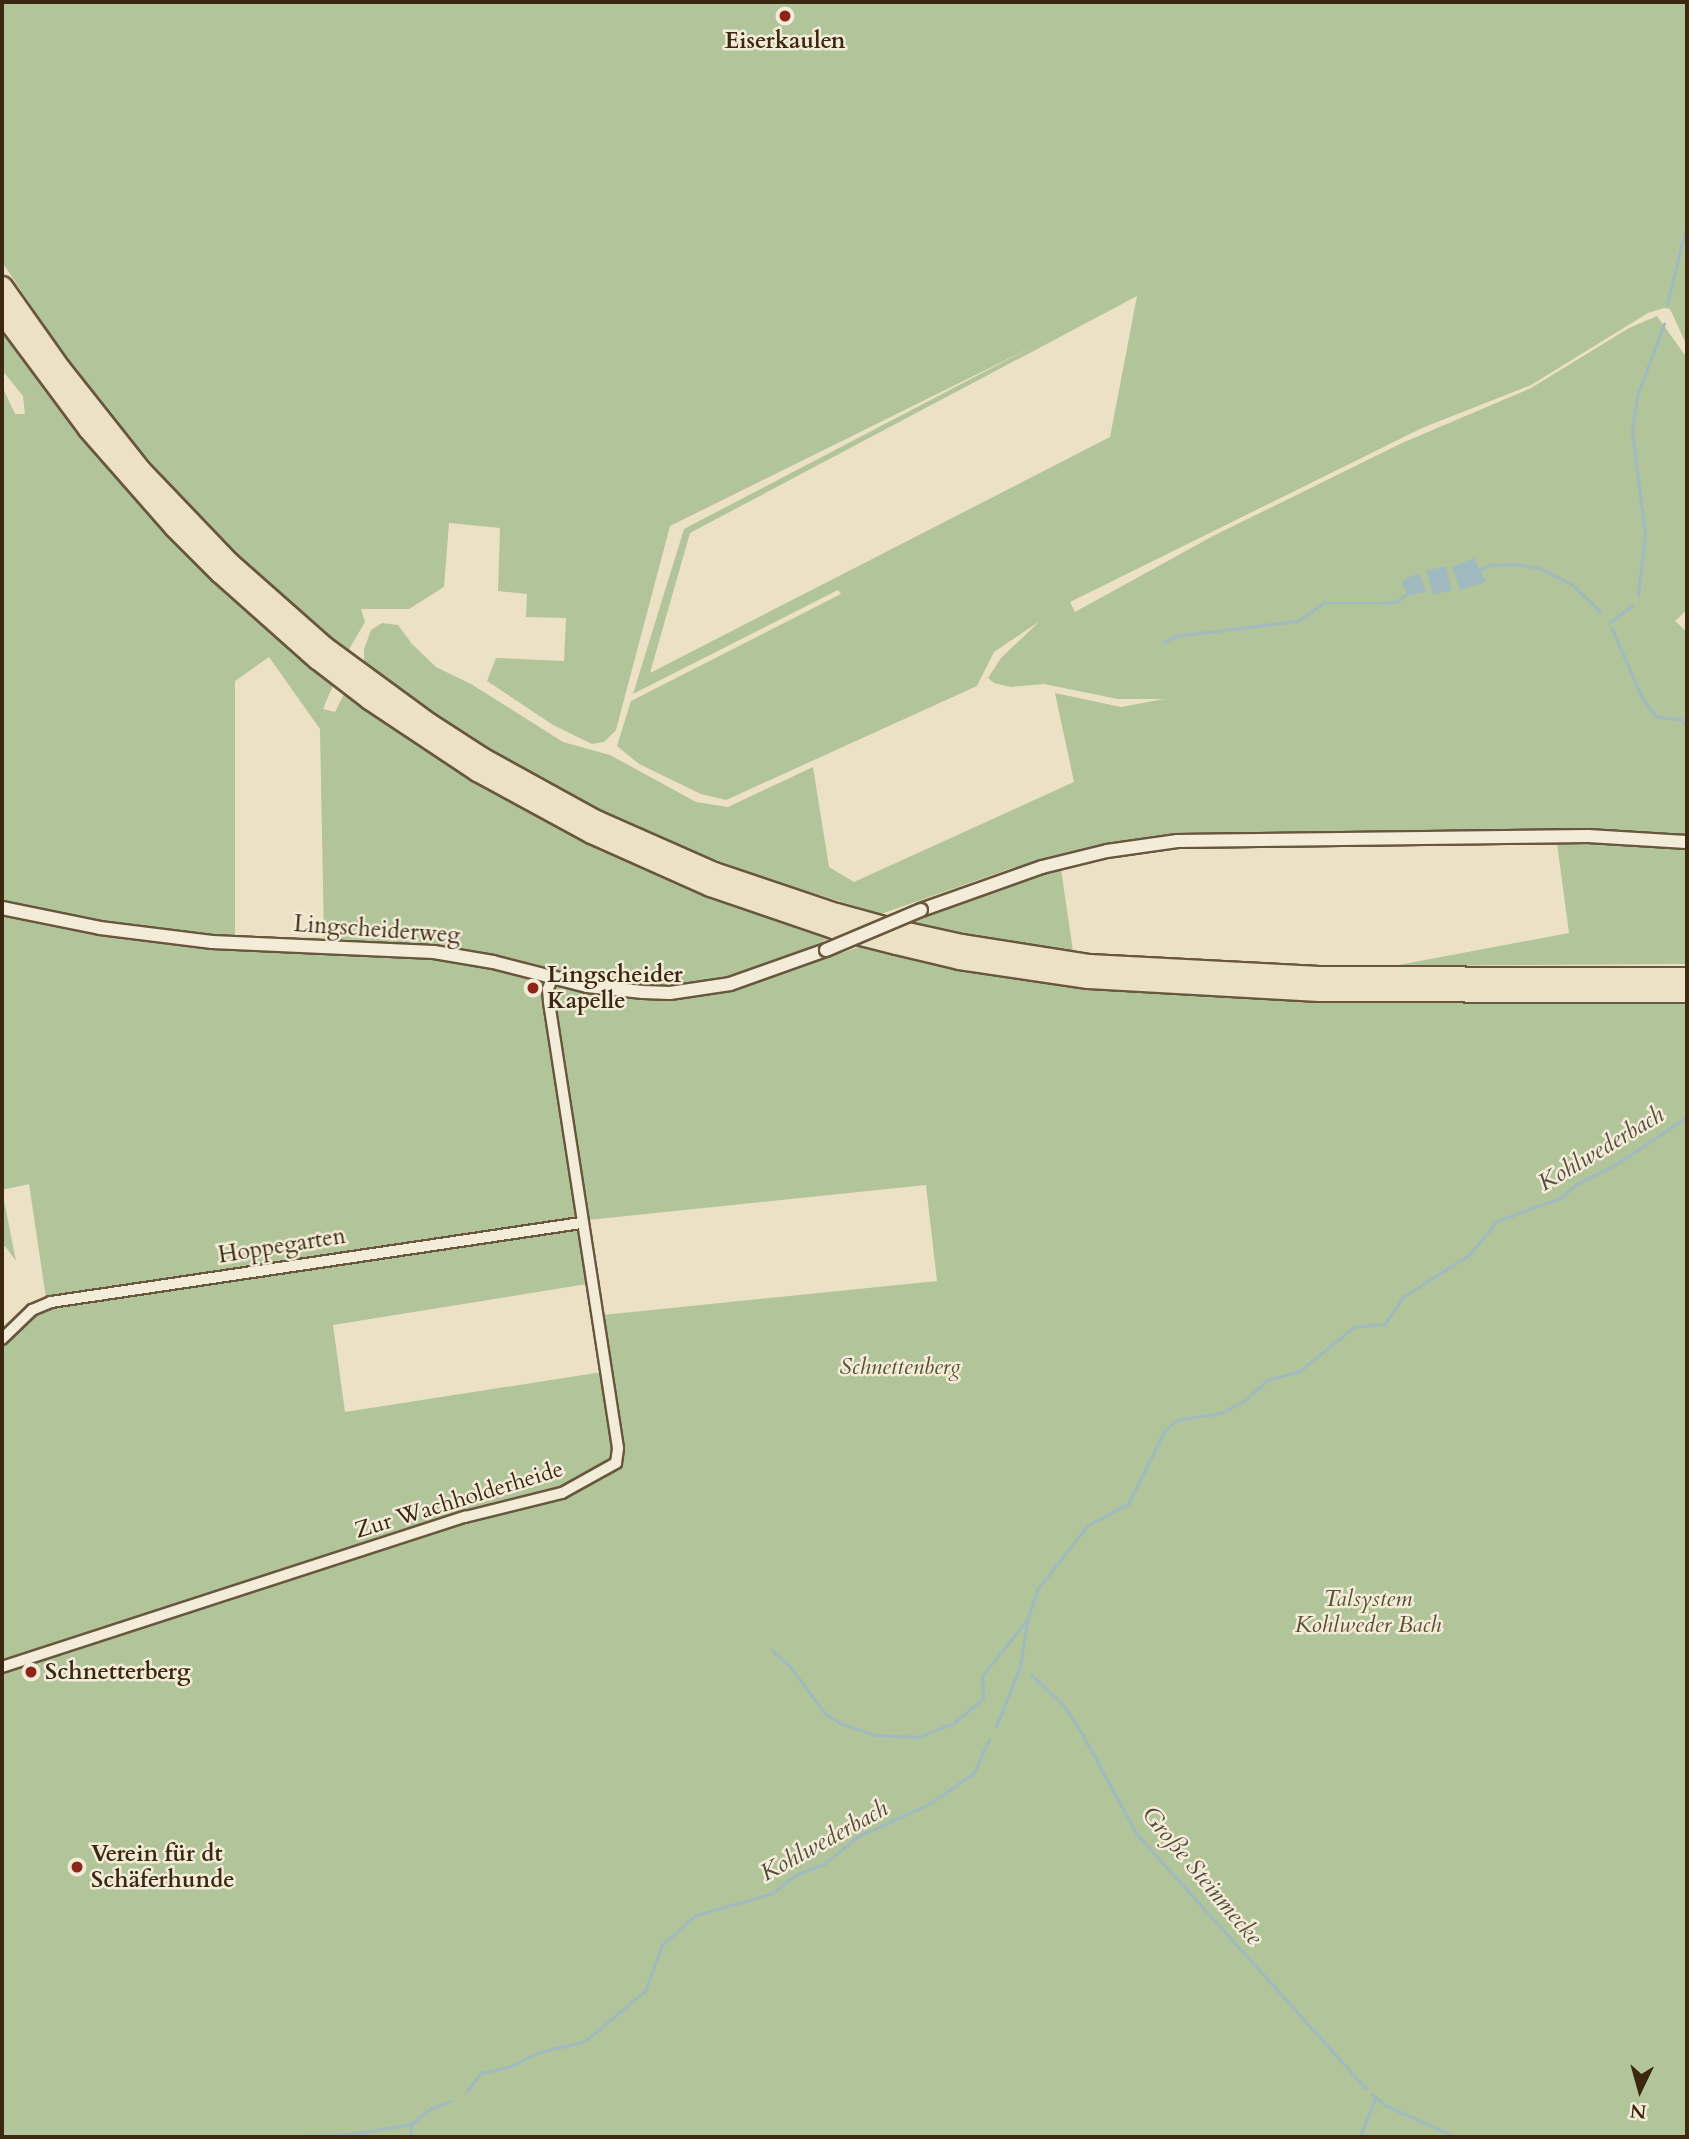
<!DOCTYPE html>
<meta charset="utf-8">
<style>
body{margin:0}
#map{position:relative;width:1689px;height:2139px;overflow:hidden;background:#ede1c5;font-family:Cardo,serif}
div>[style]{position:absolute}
.green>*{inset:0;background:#b2c499}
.water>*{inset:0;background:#a0bac0;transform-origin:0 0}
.stream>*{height:2.5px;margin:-1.25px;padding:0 1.25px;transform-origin:1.25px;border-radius:1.25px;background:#a0bac0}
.roads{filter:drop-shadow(2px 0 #68563d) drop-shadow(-2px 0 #68563d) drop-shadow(0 2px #68563d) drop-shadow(0 -2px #68563d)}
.minor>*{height:10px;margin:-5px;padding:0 5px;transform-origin:5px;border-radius:5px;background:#f3ecd9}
.tertiary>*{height:12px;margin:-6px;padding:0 6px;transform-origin:6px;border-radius:6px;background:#f3ecd9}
.motorway>*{height:19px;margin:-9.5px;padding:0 9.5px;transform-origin:9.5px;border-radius:9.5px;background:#ede1c5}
.bridges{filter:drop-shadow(2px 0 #68563d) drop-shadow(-2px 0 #68563d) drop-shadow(0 2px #68563d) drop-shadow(0 -2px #68563d)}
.tertiary-bridge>*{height:12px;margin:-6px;padding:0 6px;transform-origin:6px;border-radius:6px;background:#f3ecd9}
.dots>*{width:19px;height:19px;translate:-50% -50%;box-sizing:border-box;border:4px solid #f3ecd9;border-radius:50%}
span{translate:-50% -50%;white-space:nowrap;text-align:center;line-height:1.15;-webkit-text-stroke:5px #f3ecd9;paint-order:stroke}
.poi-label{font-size:23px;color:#3c2810;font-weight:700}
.left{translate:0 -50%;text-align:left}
.street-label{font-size:23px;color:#3c2810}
.park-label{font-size:23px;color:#5a4f32;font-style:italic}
.water-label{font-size:24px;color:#554c3c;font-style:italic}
.frame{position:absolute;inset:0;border:4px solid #3c2810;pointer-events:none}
.north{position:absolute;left:1605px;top:2055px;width:70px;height:70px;-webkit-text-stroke:5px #f3ecd9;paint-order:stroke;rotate:185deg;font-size:19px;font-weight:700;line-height:28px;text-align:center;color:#3c2810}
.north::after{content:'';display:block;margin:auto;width:24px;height:32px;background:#3c2810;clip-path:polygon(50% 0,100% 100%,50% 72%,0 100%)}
</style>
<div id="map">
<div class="green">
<i style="clip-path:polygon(evenodd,2px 2px,1687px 2px,1687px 346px,1670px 309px,1664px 308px,1648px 313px,1531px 385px,1422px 428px,1070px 602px,1075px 612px,1213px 536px,1402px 443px,1531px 388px,1629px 328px,1657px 316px,1687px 358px,1687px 610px,1675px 621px,1687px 632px,1687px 964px,1393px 966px,1569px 933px,1557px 843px,1320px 845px,1319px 831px,1194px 834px,1102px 846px,1009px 869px,881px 914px,755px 875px,646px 832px,550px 784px,457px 729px,375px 674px,364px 663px,364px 649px,371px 630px,382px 623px,398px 625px,412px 644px,436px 667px,471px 684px,563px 742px,610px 755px,696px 802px,728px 807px,813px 767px,829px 867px,854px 882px,1074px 782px,1055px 693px,1121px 707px,1164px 699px,1118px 699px,1044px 684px,1011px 687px,994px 683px,988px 678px,1001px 658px,1040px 621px,994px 652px,977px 686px,726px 800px,701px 794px,639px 764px,617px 746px,631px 701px,841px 594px,838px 590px,633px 694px,684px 529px,1034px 346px,670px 526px,616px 730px,604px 742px,592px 744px,553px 725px,487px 681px,496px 658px,564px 661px,566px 618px,526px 617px,527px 594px,498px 591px,500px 528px,449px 523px,444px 587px,409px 609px,361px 609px,365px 622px,347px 653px,276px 593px,200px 517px,91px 395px,2px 262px,2px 2px,1137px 296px,1110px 437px,650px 673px,690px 533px,1137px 296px)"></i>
<i style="clip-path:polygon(evenodd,2px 333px,68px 420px,174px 540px,291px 649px,334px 683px,323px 709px,335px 712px,344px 694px,414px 742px,530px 808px,653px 872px,738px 908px,834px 936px,811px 947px,842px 953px,864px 945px,965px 971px,1068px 987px,1315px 1000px,1687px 998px,1687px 2137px,2px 2137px,2px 1333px,23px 1311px,46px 1298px,29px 1184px,2px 1190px,16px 1261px,5px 1246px,2px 1248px,2px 386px,15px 414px,25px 414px,23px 396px,2px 370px,2px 333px,269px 657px,320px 729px,324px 938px,235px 936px,235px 681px,269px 657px,2px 333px,926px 1185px,937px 1281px,603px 1315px,588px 1220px,926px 1185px,2px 333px,587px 1284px,602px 1372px,345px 1412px,333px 1325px,587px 1284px)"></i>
<i style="clip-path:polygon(1061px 869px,1073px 951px,1024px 945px,912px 922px,1015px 881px)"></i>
</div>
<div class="water">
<i style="clip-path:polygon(1474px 558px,1486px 582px,1460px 590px,1452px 567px)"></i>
<i style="left:1446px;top:566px;width:25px;height:20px;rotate:76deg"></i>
<i style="clip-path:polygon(1419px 573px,1426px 592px,1408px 596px,1401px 581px)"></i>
</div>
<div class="stream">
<i style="left:1667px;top:304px;width:83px;rotate:-76.1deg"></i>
<i style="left:1478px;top:571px;width:13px;rotate:-27deg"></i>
<i style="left:1490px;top:565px;width:27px;rotate:-2deg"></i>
<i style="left:1517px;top:564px;width:22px;rotate:10deg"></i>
<i style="left:1539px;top:568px;width:37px;rotate:26deg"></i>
<i style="left:1572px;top:584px;width:39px;rotate:44deg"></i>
<i style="left:1638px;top:596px;width:61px;rotate:-83.5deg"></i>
<i style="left:1645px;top:535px;width:104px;rotate:-97.2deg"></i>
<i style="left:1632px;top:432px;width:36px;rotate:-82deg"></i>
<i style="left:1637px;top:396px;width:77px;rotate:-69.4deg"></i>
<i style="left:1609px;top:623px;width:30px;rotate:-37deg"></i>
<i style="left:1612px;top:628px;width:75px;rotate:66.5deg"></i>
<i style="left:1642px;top:697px;width:19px;rotate:54deg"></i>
<i style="left:1653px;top:712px;width:6px;rotate:51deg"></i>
<i style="left:1657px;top:717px;width:23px;rotate:5deg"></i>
<i style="left:1680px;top:719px;width:9px;rotate:41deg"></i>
<i style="left:1164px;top:642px;width:13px;rotate:-29deg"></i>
<i style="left:1175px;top:636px;width:124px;rotate:-7deg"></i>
<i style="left:1298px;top:621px;width:32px;rotate:-35deg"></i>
<i style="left:1324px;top:603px;width:62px"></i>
<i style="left:1386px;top:603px;width:11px;rotate:-10deg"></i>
<i style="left:1397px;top:601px;width:14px;rotate:-34deg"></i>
<i style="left:772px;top:1650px;width:24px;rotate:42deg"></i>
<i style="left:790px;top:1666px;width:60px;rotate:53.1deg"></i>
<i style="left:826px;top:1714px;width:19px;rotate:32deg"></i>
<i style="left:842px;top:1724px;width:36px;rotate:18deg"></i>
<i style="left:876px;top:1735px;width:43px;rotate:2.7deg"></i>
<i style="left:919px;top:1737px;width:38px;rotate:-22deg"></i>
<i style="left:954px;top:1723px;width:38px;rotate:-40deg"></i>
<i style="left:983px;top:1699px;width:23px;rotate:-92deg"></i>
<i style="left:982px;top:1676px;width:70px;rotate:-51.3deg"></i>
<i style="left:1031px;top:1674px;width:49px;rotate:44.2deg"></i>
<i style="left:1066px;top:1708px;width:32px;rotate:58deg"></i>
<i style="left:1083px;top:1735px;width:113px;rotate:61.4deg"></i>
<i style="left:1137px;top:1834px;width:342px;rotate:48deg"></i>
<i style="left:996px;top:1727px;width:65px;rotate:-68.2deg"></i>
<i style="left:1020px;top:1667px;width:47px;rotate:-81.3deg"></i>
<i style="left:1027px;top:1621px;width:33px;rotate:-72deg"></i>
<i style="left:1037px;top:1590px;width:83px;rotate:-51.9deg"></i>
<i style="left:1088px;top:1525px;width:45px;rotate:-27.7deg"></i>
<i style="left:1128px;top:1504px;width:81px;rotate:-63.7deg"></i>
<i style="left:1164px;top:1431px;width:17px;rotate:-40deg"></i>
<i style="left:1177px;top:1420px;width:45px;rotate:-9deg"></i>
<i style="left:1221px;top:1413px;width:26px;rotate:-28deg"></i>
<i style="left:1244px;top:1401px;width:31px;rotate:-42deg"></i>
<i style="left:1267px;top:1380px;width:34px;rotate:-15deg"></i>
<i style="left:1300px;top:1371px;width:70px;rotate:-39.2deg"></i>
<i style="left:1354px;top:1327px;width:31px;rotate:-6deg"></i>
<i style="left:1385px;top:1324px;width:32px;rotate:-56deg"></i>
<i style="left:1403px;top:1297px;width:78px;rotate:-32.5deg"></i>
<i style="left:1469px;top:1255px;width:44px;rotate:-50.5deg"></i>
<i style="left:1497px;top:1221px;width:67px;rotate:-20.1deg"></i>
<i style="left:1560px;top:1198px;width:22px;rotate:-39deg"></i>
<i style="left:1577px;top:1184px;width:42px;rotate:-26.6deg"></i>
<i style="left:1615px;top:1165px;width:87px;rotate:-33.7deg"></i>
<i style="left:467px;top:2091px;width:23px;rotate:-52deg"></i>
<i style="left:481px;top:2073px;width:31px;rotate:-13deg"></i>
<i style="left:511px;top:2066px;width:32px;rotate:-26deg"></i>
<i style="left:540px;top:2052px;width:46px;rotate:-13.7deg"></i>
<i style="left:585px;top:2041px;width:78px;rotate:-39.8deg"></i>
<i style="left:645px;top:1991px;width:49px;rotate:-69.7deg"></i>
<i style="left:662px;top:1945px;width:45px;rotate:-41.4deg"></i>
<i style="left:696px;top:1915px;width:80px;rotate:-15.9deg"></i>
<i style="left:773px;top:1893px;width:28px;rotate:-39deg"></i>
<i style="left:795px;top:1875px;width:31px;rotate:-21deg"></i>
<i style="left:824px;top:1864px;width:43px;rotate:-39.3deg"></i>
<i style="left:857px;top:1837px;width:79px;rotate:-24.6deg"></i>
<i style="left:929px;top:1804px;width:53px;rotate:-34.3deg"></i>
<i style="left:973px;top:1774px;width:38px;rotate:-65deg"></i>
<i style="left:1372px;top:2094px;width:17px;rotate:40deg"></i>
<i style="left:1385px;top:2105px;width:78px;rotate:24.3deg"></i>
<i style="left:266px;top:2137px;width:86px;rotate:-2deg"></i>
<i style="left:352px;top:2134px;width:60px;rotate:-9.6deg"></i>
<i style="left:411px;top:2124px;width:24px;rotate:-38deg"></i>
<i style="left:430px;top:2109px;width:22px;rotate:-21deg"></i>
<i style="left:410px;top:2137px;width:13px;rotate:-86deg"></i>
<i style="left:1360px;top:2137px;width:42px;rotate:-69deg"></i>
</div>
<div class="roads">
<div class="minor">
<i style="left:2px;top:1339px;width:42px;rotate:-44deg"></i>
<i style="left:32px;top:1310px;width:21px;rotate:-23deg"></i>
<i style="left:51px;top:1302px;width:536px;rotate:-8.48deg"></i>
<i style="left:2px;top:1667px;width:487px;rotate:-18deg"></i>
<i style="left:465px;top:1517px;width:100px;rotate:-13.9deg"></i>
<i style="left:562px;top:1493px;width:62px;rotate:-29.1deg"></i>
<i style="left:616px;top:1463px;width:15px;rotate:-82deg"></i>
<i style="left:618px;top:1448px;width:452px;rotate:-98.8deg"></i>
<i style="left:549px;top:1001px;width:12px;rotate:-95deg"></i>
<i style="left:548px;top:989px;width:12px;rotate:-70deg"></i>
</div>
<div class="tertiary">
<i style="left:2px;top:908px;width:100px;rotate:11.5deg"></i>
<i style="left:100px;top:928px;width:113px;rotate:7.1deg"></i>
<i style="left:212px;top:942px;width:222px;rotate:2.6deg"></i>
<i style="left:434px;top:952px;width:60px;rotate:9.6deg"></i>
<i style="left:493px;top:962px;width:97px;rotate:14.3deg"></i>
<i style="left:587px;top:986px;width:56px;rotate:6.1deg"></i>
<i style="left:643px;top:992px;width:27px;rotate:2deg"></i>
<i style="left:670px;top:993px;width:61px;rotate:-8.5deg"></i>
<i style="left:730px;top:984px;width:102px;rotate:-19.5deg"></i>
<i style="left:921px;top:910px;width:128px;rotate:-19.6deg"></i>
<i style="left:1042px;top:867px;width:67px;rotate:-13.8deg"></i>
<i style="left:1107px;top:851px;width:71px;rotate:-8.1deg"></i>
<i style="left:1177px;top:841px;width:411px;rotate:-0.7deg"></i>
<i style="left:1588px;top:836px;width:99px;rotate:3.5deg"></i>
</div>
<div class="motorway">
<i style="left:2px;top:286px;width:100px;rotate:54.7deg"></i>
<i style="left:60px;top:368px;width:129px;rotate:51.6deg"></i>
<i style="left:140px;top:469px;width:129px;rotate:46.3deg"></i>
<i style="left:229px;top:562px;width:128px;rotate:41.5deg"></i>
<i style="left:325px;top:647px;width:129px;rotate:36.2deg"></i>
<i style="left:429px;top:723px;width:64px;rotate:32.9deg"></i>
<i style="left:483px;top:758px;width:129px;rotate:28.8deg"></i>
<i style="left:596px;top:820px;width:129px;rotate:23.8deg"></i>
<i style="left:714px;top:872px;width:129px;rotate:18.6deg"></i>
<i style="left:836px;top:913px;width:64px;rotate:15.3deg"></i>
<i style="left:898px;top:930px;width:65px;rotate:12.5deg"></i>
<i style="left:961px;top:944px;width:130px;rotate:8.9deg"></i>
<i style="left:1089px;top:964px;width:230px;rotate:3deg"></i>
<i style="left:1319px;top:976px;width:368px;rotate:0.2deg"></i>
<i style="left:2px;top:313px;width:144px;rotate:53.4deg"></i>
<i style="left:88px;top:429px;width:130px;rotate:48.7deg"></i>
<i style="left:174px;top:527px;width:65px;rotate:45deg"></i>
<i style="left:220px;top:573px;width:130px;rotate:41.6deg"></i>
<i style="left:317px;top:659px;width:66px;rotate:37.6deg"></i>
<i style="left:369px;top:699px;width:130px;rotate:33.7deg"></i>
<i style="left:477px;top:771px;width:130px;rotate:28.5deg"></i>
<i style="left:591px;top:833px;width:130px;rotate:24deg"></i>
<i style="left:710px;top:886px;width:130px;rotate:18.9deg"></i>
<i style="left:833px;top:928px;width:65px;rotate:14.3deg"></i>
<i style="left:896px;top:944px;width:65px;rotate:13.4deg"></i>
<i style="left:959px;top:959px;width:130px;rotate:8.4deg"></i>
<i style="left:1088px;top:978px;width:231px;rotate:3.2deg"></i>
<i style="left:1319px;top:991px;width:368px;rotate:0.2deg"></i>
</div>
</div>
<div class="bridges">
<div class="tertiary-bridge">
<i style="left:826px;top:950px;width:103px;rotate:-22.8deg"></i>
</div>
</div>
<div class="dots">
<i style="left:785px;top:16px;background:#8f2418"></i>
<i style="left:533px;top:988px;background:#8f2418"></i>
<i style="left:31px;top:1672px;background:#8f2418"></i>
<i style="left:77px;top:1867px;background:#8f2418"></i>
</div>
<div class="poi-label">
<span style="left:785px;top:41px">Eiserkaulen</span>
<span class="left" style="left:547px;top:988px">Lingscheider<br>Kapelle</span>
<span class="left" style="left:45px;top:1672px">Schnetterberg</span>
<span class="left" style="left:91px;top:1867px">Verein für dt<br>Schäferhunde</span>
</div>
<div class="street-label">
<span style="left:377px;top:930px;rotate:4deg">Lingscheiderweg</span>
<span style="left:282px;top:1246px;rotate:-9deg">Hoppegarten</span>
<span style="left:459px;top:1500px;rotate:-17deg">Zur Wachholderheide</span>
</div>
<div class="park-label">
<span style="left:900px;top:1367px">Schnettenberg</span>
<span style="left:1368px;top:1612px">Talsystem<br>Kohlweder Bach</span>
</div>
<div class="water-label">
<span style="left:1601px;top:1149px;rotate:-31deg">Kohlwederbach</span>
<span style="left:824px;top:1841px;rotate:-29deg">Kohlwederbach</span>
<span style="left:1202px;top:1876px;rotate:50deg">Große Steinmecke</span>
</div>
<div class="frame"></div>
<div class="north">N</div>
</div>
